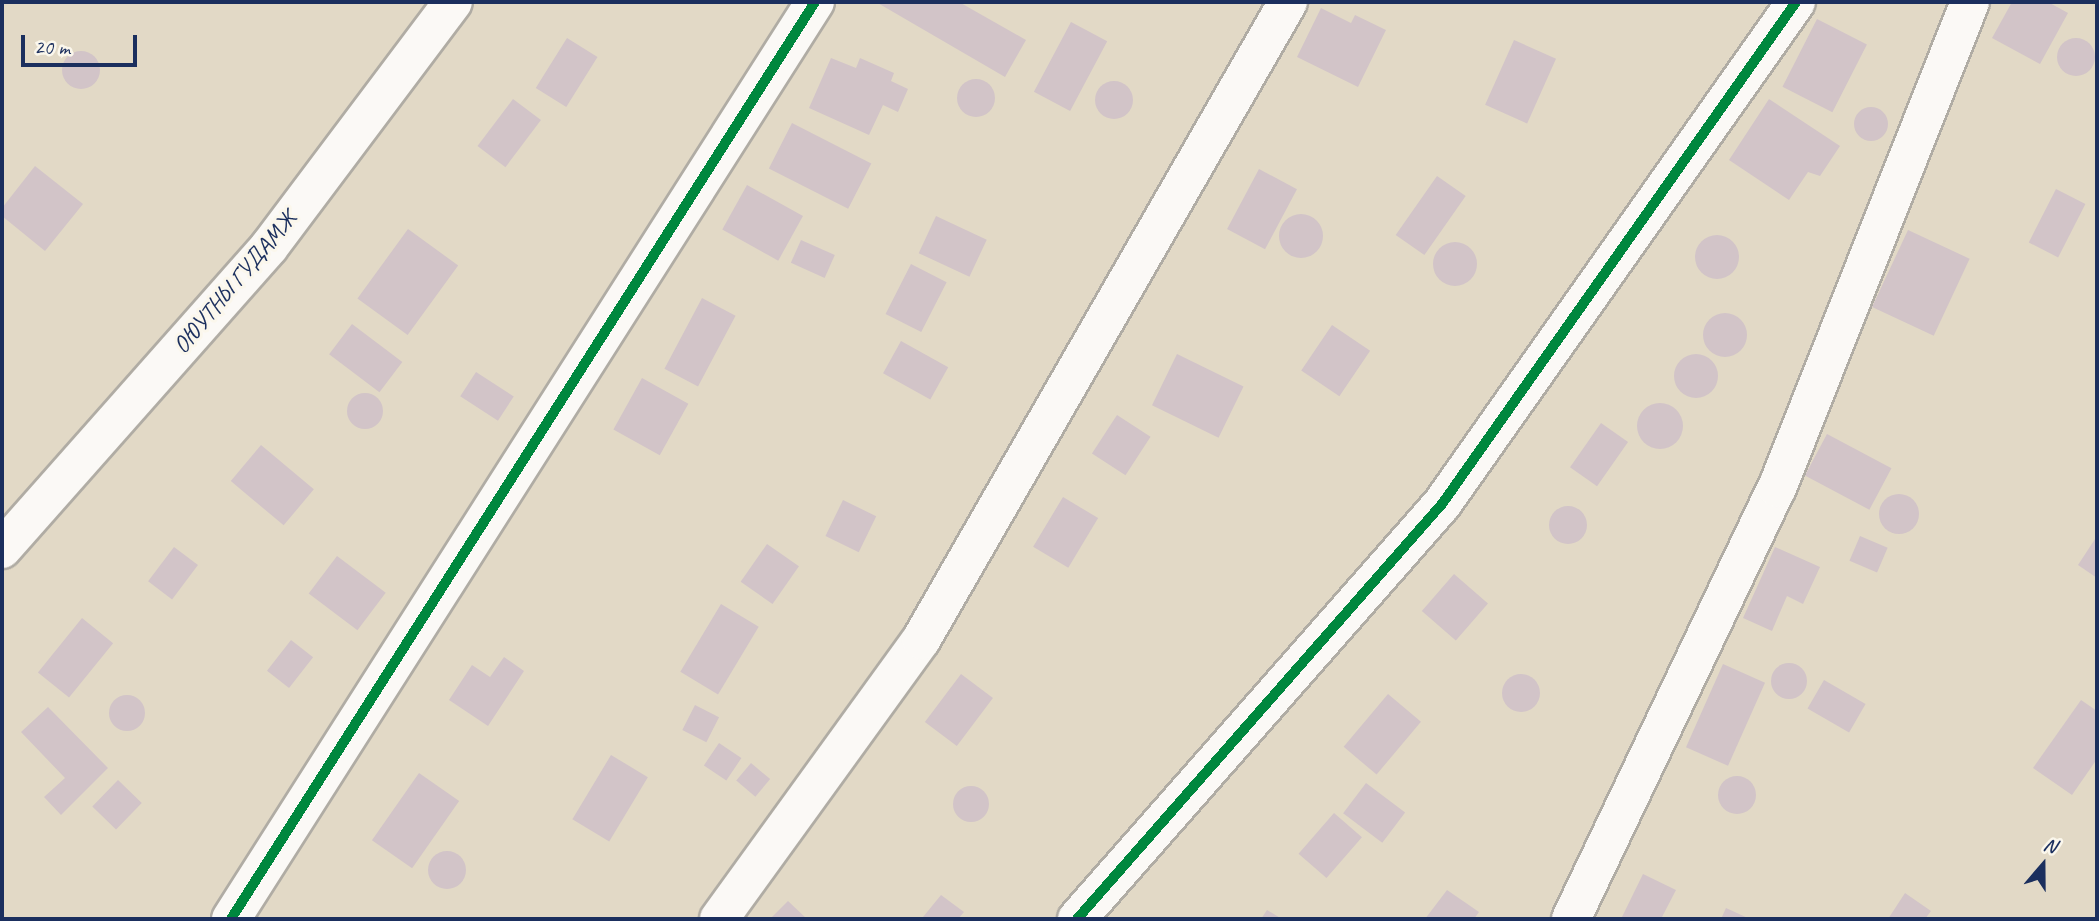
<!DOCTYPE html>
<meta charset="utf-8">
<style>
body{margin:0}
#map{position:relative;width:2099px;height:921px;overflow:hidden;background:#e2d9c6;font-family:Caveat,sans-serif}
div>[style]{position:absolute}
.building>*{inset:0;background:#d2c4c8;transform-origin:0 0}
.round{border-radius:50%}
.roads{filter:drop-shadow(2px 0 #b0aca4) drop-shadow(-2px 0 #b0aca4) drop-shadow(0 2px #b0aca4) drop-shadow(0 -2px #b0aca4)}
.minor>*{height:38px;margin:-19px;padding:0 19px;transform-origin:19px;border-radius:19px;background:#fbf9f6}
.cycleway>*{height:10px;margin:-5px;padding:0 5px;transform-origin:5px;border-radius:5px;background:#00873e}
span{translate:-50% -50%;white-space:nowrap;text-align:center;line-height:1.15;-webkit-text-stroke:6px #fbf7ec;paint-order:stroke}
.street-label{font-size:24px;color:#1b2f5e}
.frame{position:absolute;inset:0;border:4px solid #1b2f5e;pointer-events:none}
.north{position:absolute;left:2008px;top:830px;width:70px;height:70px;-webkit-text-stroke:5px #fbf7ec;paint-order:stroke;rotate:20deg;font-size:19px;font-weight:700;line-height:28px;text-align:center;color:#1b2f5e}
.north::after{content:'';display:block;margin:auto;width:24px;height:32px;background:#1b2f5e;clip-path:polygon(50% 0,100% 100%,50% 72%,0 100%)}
.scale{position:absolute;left:21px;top:35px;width:116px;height:32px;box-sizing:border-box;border:4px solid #1b2f5e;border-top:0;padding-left:9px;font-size:21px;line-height:24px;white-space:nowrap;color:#1b2f5e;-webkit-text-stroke:5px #fbf7ec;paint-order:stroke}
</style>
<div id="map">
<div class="building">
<i style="clip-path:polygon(876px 2px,959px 2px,1026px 40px,1005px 77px)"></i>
<i style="clip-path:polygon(2012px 2px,2048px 2px,2068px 13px,2040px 64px,1992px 38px)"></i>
<i style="clip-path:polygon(1321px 8px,1351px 23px,1355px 15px,1386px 30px,1358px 87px,1297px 57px)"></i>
<i style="left:1817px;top:19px;width:56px;height:76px;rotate:27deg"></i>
<i style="left:1071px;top:22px;width:41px;height:79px;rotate:28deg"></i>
<i style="left:567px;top:38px;width:36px;height:59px;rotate:32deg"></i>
<i class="round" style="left:2057px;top:38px;width:38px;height:38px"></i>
<i style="left:1514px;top:40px;width:46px;height:71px;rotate:24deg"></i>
<i class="round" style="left:62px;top:51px;width:38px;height:38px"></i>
<i style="clip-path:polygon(831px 58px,856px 68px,860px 58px,894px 73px,891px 81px,908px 89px,898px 112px,883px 105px,869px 135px,809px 108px)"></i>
<i class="round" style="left:957px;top:79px;width:38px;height:38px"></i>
<i class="round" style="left:1095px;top:81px;width:38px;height:38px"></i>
<i style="left:513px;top:99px;width:35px;height:59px;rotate:37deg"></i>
<i style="clip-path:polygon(1769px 99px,1840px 146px,1820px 176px,1808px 172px,1789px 200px,1729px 160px)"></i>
<i class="round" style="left:1854px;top:107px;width:34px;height:34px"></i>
<i style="left:792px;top:123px;width:89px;height:51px;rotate:27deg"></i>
<i style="clip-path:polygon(35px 166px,83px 204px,45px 251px,2px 216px,2px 208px)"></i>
<i style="left:1259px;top:169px;width:43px;height:68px;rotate:28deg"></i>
<i style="left:1437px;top:176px;width:35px;height:72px;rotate:35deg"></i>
<i style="left:747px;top:185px;width:64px;height:51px;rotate:29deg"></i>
<i style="left:2056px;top:189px;width:33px;height:60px;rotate:27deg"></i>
<i class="round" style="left:1279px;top:214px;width:44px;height:44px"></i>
<i style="left:936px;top:216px;width:56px;height:41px;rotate:25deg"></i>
<i style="left:408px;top:229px;width:62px;height:86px;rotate:36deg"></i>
<i style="left:1908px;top:230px;width:68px;height:85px;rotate:25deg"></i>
<i class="round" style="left:1695px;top:235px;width:44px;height:44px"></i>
<i style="left:801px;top:240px;width:37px;height:25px;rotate:24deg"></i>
<i class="round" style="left:1433px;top:242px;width:44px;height:44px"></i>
<i style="left:911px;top:264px;width:40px;height:56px;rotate:27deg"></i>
<i style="left:702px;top:298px;width:38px;height:80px;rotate:28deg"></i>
<i class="round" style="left:1703px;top:313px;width:44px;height:44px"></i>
<i style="left:352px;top:324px;width:63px;height:38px;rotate:37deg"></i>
<i style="left:1332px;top:325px;width:46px;height:55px;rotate:34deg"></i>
<i style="left:901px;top:341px;width:54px;height:37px;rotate:29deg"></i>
<i class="round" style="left:1674px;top:354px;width:44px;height:44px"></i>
<i style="left:1177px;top:354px;width:74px;height:57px;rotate:26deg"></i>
<i style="left:476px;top:372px;width:45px;height:29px;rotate:33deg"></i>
<i style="left:642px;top:378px;width:53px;height:59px;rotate:29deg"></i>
<i class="round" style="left:347px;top:393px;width:36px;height:36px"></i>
<i class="round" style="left:1637px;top:403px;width:46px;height:46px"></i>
<i style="left:1117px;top:415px;width:40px;height:46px;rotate:33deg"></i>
<i style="left:1601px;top:423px;width:33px;height:54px;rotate:35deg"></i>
<i style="left:1827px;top:434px;width:73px;height:47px;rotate:28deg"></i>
<i style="left:261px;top:445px;width:69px;height:47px;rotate:40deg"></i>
<i class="round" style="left:1879px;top:494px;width:40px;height:40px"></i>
<i style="left:1063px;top:497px;width:41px;height:58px;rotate:31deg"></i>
<i style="left:843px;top:500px;width:37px;height:40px;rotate:26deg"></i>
<i class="round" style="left:1549px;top:506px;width:38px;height:38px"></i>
<i style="left:1860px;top:536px;width:30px;height:27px;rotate:23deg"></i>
<i style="clip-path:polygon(2097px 536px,2097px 578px,2078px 565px)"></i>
<i style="left:767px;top:544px;width:39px;height:46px;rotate:35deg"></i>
<i style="left:174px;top:547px;width:30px;height:43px;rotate:37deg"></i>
<i style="clip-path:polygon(1775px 547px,1820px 567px,1803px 604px,1787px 596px,1772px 631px,1743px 618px)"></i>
<i style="left:337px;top:556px;width:61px;height:47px;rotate:37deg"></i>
<i style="left:1454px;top:574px;width:45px;height:49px;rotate:41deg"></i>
<i style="left:721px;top:604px;width:44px;height:79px;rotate:31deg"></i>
<i style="left:82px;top:618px;width:40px;height:70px;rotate:39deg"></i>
<i style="left:291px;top:640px;width:28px;height:39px;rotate:38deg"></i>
<i style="clip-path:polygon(504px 657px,524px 671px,488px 726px,449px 700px,472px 665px,490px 677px)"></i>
<i class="round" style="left:1771px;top:663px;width:36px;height:36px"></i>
<i style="left:1723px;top:664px;width:46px;height:91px;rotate:24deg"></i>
<i style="left:961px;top:674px;width:40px;height:60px;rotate:37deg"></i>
<i class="round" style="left:1502px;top:674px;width:38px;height:38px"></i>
<i style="left:1824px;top:680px;width:48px;height:33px;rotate:30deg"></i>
<i style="left:1388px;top:694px;width:43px;height:69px;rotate:40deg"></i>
<i class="round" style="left:109px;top:695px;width:36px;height:36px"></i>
<i style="clip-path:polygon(2081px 700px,2097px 711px,2097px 759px,2072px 795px,2033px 768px)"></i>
<i style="left:695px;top:705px;width:27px;height:28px;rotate:27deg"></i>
<i style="clip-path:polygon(48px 707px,108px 768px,61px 815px,44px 797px,65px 778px,21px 732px)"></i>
<i style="left:719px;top:743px;width:27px;height:27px;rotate:34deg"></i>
<i style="left:611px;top:755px;width:43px;height:75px;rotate:31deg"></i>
<i style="left:751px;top:763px;width:25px;height:23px;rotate:40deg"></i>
<i style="left:419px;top:773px;width:49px;height:82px;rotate:35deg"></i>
<i class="round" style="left:1718px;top:776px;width:38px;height:38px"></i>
<i style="left:118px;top:780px;width:33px;height:37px;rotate:44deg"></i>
<i style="left:1366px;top:783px;width:49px;height:38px;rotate:37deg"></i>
<i class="round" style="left:953px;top:786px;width:36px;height:36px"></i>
<i style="left:1334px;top:813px;width:37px;height:54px;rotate:41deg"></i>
<i class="round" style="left:428px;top:851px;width:38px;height:38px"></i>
<i style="clip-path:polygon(1643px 874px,1676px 890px,1661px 919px,1621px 919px)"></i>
<i style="clip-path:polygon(1447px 890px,1479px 912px,1474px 919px,1425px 919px)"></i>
<i style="clip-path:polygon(1905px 893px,1931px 911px,1925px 919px,1888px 919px)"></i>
<i style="clip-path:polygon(941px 895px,964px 912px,958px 919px,923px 917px)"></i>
<i style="clip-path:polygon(788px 901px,807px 919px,770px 919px)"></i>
<i style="clip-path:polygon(1726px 908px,1750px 919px,1721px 919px)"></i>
<i style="clip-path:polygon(1267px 910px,1282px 919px,1261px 919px)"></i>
</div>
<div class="roads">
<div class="minor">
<i style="left:2px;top:549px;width:403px;rotate:-48.5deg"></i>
<i style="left:269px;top:247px;width:306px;rotate:-53.1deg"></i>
<i style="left:231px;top:919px;width:1087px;rotate:-57.51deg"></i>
<i style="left:719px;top:919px;width:344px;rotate:-54.1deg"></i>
<i style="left:921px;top:640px;width:736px;rotate:-60.09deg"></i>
<i style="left:1077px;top:919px;width:553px;rotate:-48.67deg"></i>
<i style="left:1442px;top:504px;width:614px;rotate:-54.81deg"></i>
<i style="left:1571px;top:919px;width:478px;rotate:-64.5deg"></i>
<i style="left:1777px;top:488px;width:523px;rotate:-68.34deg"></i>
</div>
</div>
<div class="cycleway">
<i style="left:231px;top:919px;width:1087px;rotate:-57.51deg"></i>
<i style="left:1077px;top:919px;width:553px;rotate:-48.67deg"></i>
<i style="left:1442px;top:504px;width:614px;rotate:-54.81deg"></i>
</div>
<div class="street-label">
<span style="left:235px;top:282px;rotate:-50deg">ОЮУТНЫ ГУДАМЖ</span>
</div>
<div class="frame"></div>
<div class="north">N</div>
<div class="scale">20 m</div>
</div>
